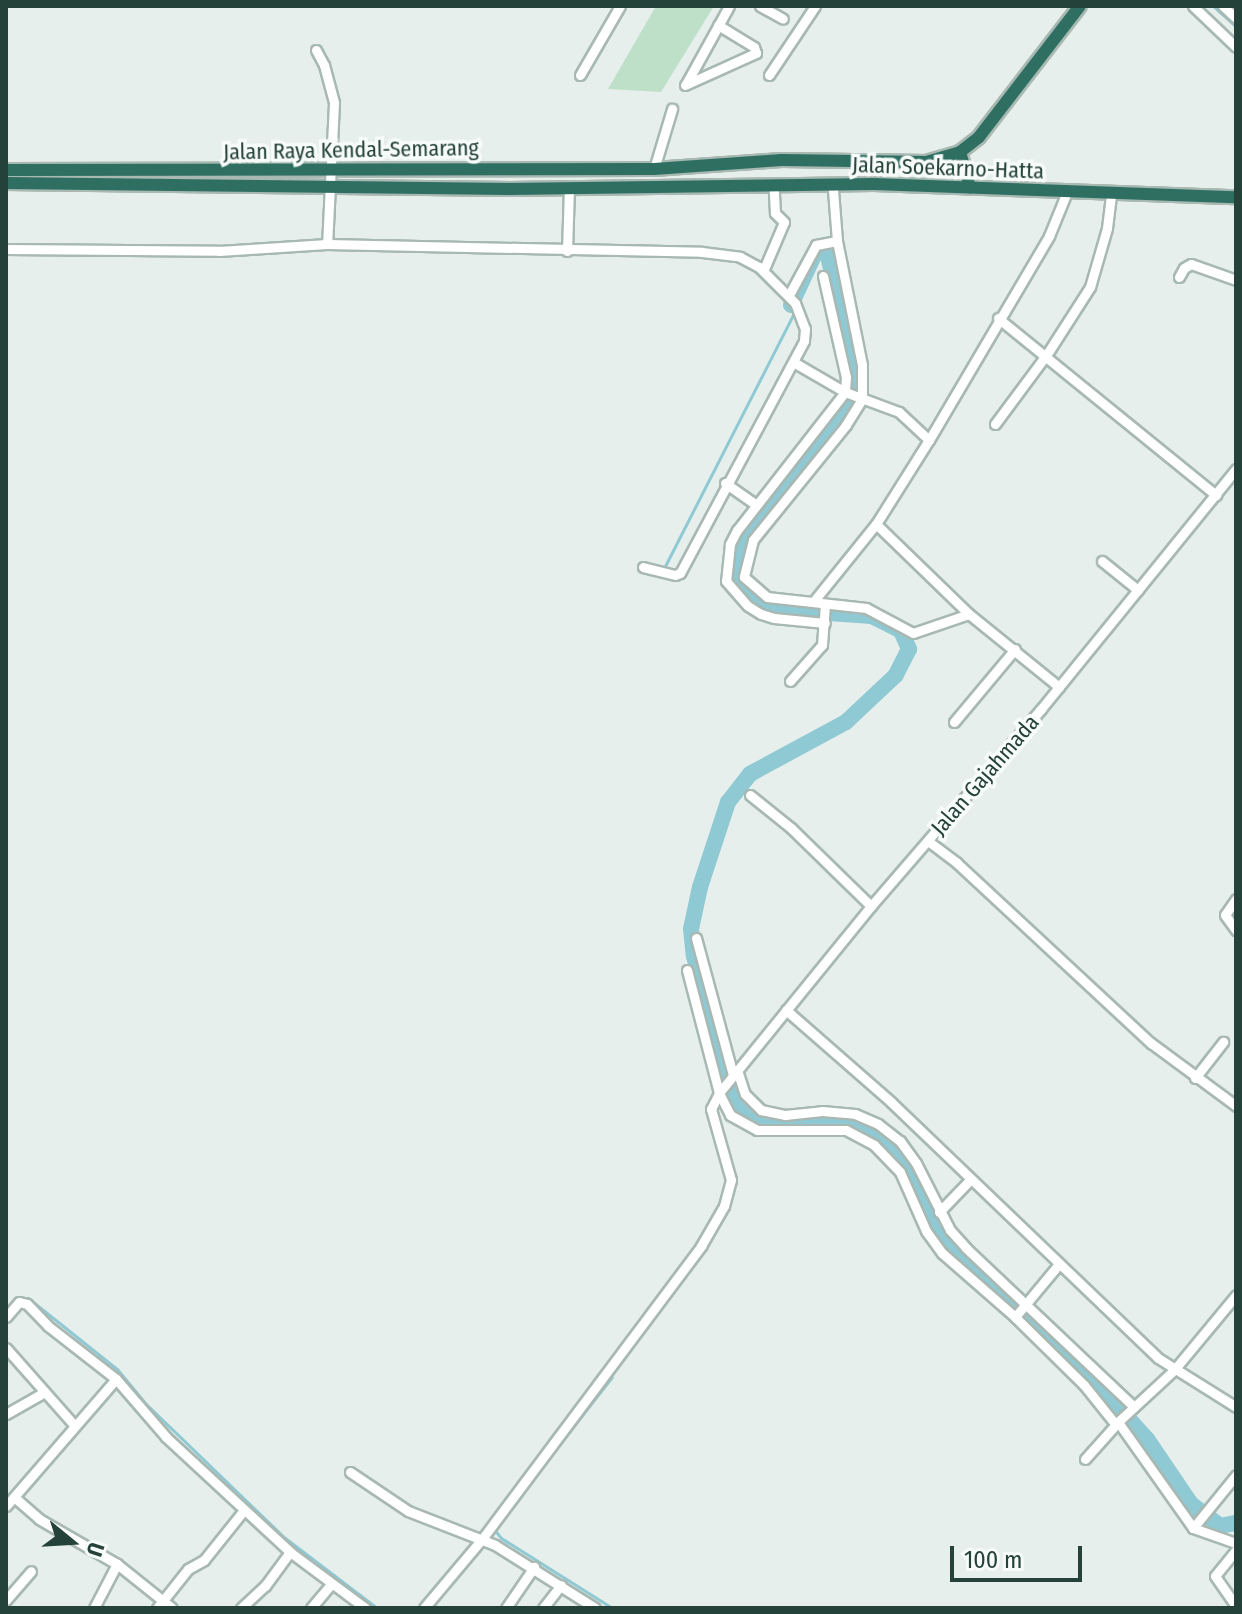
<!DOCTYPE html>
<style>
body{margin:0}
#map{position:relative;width:1242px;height:1614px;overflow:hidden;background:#e6efeb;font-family:"Fira Sans Condensed",sans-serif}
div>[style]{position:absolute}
.green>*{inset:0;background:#bfe0c8}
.stream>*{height:3px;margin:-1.5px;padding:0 1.5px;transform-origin:1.5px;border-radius:1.5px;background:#8ec9d4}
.river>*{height:16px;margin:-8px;padding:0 8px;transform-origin:8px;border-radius:8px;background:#8ec9d4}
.roads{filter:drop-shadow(2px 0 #a8b8b2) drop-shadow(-2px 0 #a8b8b2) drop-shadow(0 2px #a8b8b2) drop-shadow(0 -2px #a8b8b2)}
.minor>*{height:9px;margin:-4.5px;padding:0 4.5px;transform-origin:4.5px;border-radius:4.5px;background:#fff}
.highway>*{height:12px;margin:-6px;padding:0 6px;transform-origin:6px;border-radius:6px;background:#2f6f62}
span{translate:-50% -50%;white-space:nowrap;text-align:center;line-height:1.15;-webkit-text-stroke:7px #f7fbf9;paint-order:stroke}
.street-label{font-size:22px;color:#24423a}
.frame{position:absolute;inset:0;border:8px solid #24423a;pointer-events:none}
.north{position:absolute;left:32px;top:1502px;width:80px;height:80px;-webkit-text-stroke:6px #f7fbf9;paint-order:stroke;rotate:108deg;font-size:22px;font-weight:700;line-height:32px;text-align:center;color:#24423a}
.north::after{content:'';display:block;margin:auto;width:28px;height:36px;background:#24423a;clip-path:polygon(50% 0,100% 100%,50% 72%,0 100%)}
.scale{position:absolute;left:950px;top:1546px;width:132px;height:36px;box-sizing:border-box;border:4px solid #24423a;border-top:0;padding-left:10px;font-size:24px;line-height:28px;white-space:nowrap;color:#24423a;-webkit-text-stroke:6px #f7fbf9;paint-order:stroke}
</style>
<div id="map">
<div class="green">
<i style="clip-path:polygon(656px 6px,714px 6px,661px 92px,608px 89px)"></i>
</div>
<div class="stream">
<i style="left:1213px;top:6px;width:31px;rotate:42deg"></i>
<i style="left:663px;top:570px;width:288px;rotate:-63deg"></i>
<i style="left:19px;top:1298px;width:9px"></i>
<i style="left:28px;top:1298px;width:114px;rotate:38.6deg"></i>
<i style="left:117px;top:1369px;width:45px;rotate:50.4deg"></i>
<i style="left:146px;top:1404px;width:193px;rotate:44deg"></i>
<i style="left:285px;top:1538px;width:116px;rotate:37.3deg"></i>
<i style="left:533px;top:1478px;width:128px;rotate:-52deg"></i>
<i style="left:493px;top:1528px;width:13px;rotate:51deg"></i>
<i style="left:501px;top:1538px;width:131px;rotate:32.2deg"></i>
</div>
<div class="river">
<i style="left:791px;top:305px;width:62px;rotate:-65.1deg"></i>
<i style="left:817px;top:249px;width:9px;rotate:-13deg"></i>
<i style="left:826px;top:247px;width:118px;rotate:77.3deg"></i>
<i style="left:852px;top:362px;width:28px;rotate:86deg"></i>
<i style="left:854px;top:390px;width:32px;rotate:118deg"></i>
<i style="left:839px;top:418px;width:137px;rotate:128.8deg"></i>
<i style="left:753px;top:525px;width:28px;rotate:120deg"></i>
<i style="left:739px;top:549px;width:34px;rotate:95deg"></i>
<i style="left:736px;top:583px;width:34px;rotate:37deg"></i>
<i style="left:763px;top:603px;width:23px;rotate:18deg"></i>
<i style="left:785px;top:610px;width:87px;rotate:3.9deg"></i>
<i style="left:872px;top:616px;width:33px;rotate:27deg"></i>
<i style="left:901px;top:631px;width:20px;rotate:66deg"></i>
<i style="left:909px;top:649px;width:29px;rotate:117deg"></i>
<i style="left:896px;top:675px;width:69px;rotate:136.8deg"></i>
<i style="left:846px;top:722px;width:109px;rotate:151.6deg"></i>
<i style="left:750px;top:774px;width:36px;rotate:128deg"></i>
<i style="left:728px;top:802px;width:89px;rotate:108.2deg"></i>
<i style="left:700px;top:887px;width:43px;rotate:102.1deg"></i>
<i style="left:691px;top:929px;width:27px;rotate:84deg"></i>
<i style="left:694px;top:956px;width:140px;rotate:75.6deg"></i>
<i style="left:729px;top:1092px;width:22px;rotate:54deg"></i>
<i style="left:742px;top:1110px;width:20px;rotate:27deg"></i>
<i style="left:760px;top:1119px;width:21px;rotate:11deg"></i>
<i style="left:781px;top:1123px;width:55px;rotate:-4.2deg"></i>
<i style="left:836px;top:1119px;width:31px;rotate:17deg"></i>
<i style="left:866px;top:1128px;width:24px;rotate:33deg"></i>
<i style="left:886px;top:1141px;width:30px;rotate:49deg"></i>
<i style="left:906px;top:1164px;width:57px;rotate:65.2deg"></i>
<i style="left:930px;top:1216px;width:40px;rotate:58deg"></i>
<i style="left:951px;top:1250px;width:61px;rotate:38.4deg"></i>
<i style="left:999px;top:1288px;width:143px;rotate:44.4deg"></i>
<i style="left:1101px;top:1388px;width:69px;rotate:48deg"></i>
<i style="left:1147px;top:1439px;width:78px;rotate:55.9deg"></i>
<i style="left:1191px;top:1504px;width:36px;rotate:37deg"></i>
<i style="left:1220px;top:1526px;width:16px;rotate:-11deg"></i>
</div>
<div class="roads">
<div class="minor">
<i style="left:760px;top:6px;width:26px;rotate:29deg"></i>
<i style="left:1193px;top:6px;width:59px;rotate:43.6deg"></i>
<i style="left:1223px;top:6px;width:18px;rotate:43deg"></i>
<i style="left:316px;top:50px;width:17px;rotate:62deg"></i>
<i style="left:324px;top:65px;width:39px;rotate:75deg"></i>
<i style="left:334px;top:103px;width:141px;rotate:92.8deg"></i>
<i style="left:580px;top:75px;width:80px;rotate:-59.9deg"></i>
<i style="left:769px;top:75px;width:83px;rotate:-56.3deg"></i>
<i style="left:686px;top:84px;width:89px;rotate:-61.1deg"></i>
<i style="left:685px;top:85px;width:78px;rotate:-24.3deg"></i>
<i style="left:756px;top:53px;width:6px;rotate:-108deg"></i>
<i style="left:754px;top:47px;width:42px;rotate:-148.6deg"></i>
<i style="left:654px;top:169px;width:63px;rotate:-73.3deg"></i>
<i style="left:833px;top:190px;width:51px;rotate:85.5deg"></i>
<i style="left:837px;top:241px;width:126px;rotate:78.6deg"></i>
<i style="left:862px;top:365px;width:34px;rotate:90deg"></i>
<i style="left:862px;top:399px;width:31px;rotate:122deg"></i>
<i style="left:846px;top:425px;width:148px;rotate:129deg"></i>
<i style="left:753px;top:540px;width:38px;rotate:104deg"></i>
<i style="left:744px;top:577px;width:30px;rotate:41deg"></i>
<i style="left:767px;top:597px;width:100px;rotate:6.3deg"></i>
<i style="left:866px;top:608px;width:53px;rotate:28deg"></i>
<i style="left:913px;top:633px;width:59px;rotate:-18.7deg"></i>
<i style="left:969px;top:614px;width:116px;rotate:39deg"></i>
<i style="left:6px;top:249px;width:213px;rotate:0.5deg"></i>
<i style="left:219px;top:251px;width:108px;rotate:-3.7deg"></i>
<i style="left:327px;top:244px;width:375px;rotate:1.2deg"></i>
<i style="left:702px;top:252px;width:38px;rotate:7deg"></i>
<i style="left:740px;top:257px;width:21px;rotate:28deg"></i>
<i style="left:759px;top:267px;width:51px;rotate:45deg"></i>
<i style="left:795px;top:303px;width:28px;rotate:69deg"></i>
<i style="left:805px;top:329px;width:12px;rotate:95deg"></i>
<i style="left:804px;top:341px;width:263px;rotate:118.1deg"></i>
<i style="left:680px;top:573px;width:5px;rotate:158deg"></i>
<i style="left:675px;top:575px;width:33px;rotate:-166deg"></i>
<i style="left:567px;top:251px;width:63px;rotate:-88.2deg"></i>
<i style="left:764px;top:269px;width:51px;rotate:-66.9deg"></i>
<i style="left:784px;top:222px;width:13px;rotate:-135deg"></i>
<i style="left:775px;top:213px;width:22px;rotate:-93deg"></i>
<i style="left:823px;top:276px;width:104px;rotate:77.2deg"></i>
<i style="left:846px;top:377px;width:15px;rotate:94deg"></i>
<i style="left:845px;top:392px;width:175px;rotate:128deg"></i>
<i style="left:737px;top:530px;width:16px;rotate:117deg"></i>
<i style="left:730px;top:544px;width:37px;rotate:96deg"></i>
<i style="left:726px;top:581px;width:33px;rotate:49deg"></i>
<i style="left:748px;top:606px;width:15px;rotate:32deg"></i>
<i style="left:761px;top:614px;width:14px;rotate:17deg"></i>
<i style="left:774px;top:618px;width:51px;rotate:5.6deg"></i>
<i style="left:1179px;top:277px;width:10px;rotate:-61deg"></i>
<i style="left:1184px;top:268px;width:8px;rotate:-30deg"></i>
<i style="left:1191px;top:264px;width:48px;rotate:19.6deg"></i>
<i style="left:789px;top:295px;width:57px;rotate:-61.6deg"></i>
<i style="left:816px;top:245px;width:21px;rotate:-11deg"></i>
<i style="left:998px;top:318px;width:281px;rotate:39.1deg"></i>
<i style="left:795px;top:363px;width:58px;rotate:30.1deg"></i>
<i style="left:845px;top:392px;width:58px;rotate:20.3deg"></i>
<i style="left:899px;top:412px;width:41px;rotate:43deg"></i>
<i style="left:995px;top:424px;width:87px;rotate:-53.4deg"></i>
<i style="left:1047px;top:354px;width:80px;rotate:-57.3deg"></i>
<i style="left:1090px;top:287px;width:61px;rotate:-73.9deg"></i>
<i style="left:1107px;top:228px;width:34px;rotate:-83deg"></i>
<i style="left:725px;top:483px;width:38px;rotate:35deg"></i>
<i style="left:876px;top:524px;width:129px;rotate:44.1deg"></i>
<i style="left:1102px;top:561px;width:46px;rotate:38.9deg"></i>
<i style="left:813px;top:602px;width:100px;rotate:-51.1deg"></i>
<i style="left:876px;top:524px;width:99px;rotate:-57.8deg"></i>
<i style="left:929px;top:440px;width:237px;rotate:-59.5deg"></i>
<i style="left:1049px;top:236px;width:48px;rotate:-67.8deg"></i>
<i style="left:790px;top:681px;width:48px;rotate:-48.4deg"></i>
<i style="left:822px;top:645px;width:41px;rotate:-85.8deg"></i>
<i style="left:954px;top:722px;width:95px;rotate:-50.1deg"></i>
<i style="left:750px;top:795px;width:53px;rotate:38.8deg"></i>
<i style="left:791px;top:828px;width:112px;rotate:44.3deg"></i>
<i style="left:928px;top:841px;width:36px;rotate:37deg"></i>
<i style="left:957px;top:863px;width:265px;rotate:42.9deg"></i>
<i style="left:1151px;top:1043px;width:106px;rotate:36.5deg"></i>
<i style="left:1236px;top:899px;width:19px;rotate:125deg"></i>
<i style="left:1225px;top:915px;width:19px;rotate:54deg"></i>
<i style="left:696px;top:938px;width:142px;rotate:74.9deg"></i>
<i style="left:687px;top:970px;width:127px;rotate:75.4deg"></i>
<i style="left:719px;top:1093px;width:25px;rotate:63deg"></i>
<i style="left:730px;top:1115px;width:31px;rotate:29deg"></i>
<i style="left:757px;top:1130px;width:89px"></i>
<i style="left:846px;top:1130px;width:32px;rotate:28deg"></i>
<i style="left:874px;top:1145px;width:37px;rotate:46deg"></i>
<i style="left:900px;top:1172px;width:64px;rotate:66.2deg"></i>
<i style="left:926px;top:1231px;width:27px;rotate:54deg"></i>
<i style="left:942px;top:1253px;width:97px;rotate:41.2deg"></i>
<i style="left:1015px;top:1317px;width:97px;rotate:44.6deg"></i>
<i style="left:1084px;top:1385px;width:51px;rotate:51.3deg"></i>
<i style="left:786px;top:1010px;width:140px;rotate:41.2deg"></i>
<i style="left:891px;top:1102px;width:370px;rotate:43.8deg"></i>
<i style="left:1158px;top:1358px;width:92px;rotate:32.1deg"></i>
<i style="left:737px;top:1070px;width:25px;rotate:72deg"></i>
<i style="left:745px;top:1094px;width:23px;rotate:45deg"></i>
<i style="left:761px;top:1110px;width:25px;rotate:12deg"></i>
<i style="left:785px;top:1115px;width:37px;rotate:-6deg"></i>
<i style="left:822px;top:1111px;width:33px;rotate:5deg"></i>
<i style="left:855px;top:1114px;width:25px;rotate:23deg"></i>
<i style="left:878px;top:1124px;width:28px;rotate:38deg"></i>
<i style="left:900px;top:1141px;width:27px;rotate:54deg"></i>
<i style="left:916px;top:1163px;width:75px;rotate:63.1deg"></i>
<i style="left:950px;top:1230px;width:24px;rotate:48deg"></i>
<i style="left:966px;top:1248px;width:231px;rotate:43.4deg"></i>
<i style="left:1195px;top:1078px;width:46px;rotate:-52.1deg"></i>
<i style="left:939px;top:1212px;width:46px;rotate:-45.9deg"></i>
<i style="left:6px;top:1317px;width:20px;rotate:-49deg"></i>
<i style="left:19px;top:1302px;width:8px;rotate:14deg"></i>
<i style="left:27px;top:1304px;width:30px;rotate:46deg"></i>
<i style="left:48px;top:1326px;width:86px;rotate:37.9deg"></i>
<i style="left:116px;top:1379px;width:77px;rotate:49.2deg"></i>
<i style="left:166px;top:1437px;width:169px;rotate:42.8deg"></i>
<i style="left:290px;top:1552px;width:94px;rotate:36.7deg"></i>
<i style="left:1015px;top:1317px;width:69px;rotate:-50.3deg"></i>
<i style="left:6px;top:1348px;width:104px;rotate:48.5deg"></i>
<i style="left:6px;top:1414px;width:43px;rotate:-29.6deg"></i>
<i style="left:1118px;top:1422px;width:130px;rotate:54.7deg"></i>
<i style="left:1193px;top:1528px;width:46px;rotate:19.2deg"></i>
<i style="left:1085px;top:1459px;width:52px;rotate:-48.1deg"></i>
<i style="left:1120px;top:1420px;width:74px;rotate:-42.8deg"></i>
<i style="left:1174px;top:1370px;width:97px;rotate:-50.4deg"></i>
<i style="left:350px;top:1472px;width:70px;rotate:33.9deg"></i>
<i style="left:408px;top:1511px;width:93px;rotate:21.3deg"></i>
<i style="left:495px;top:1545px;width:118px;rotate:32.2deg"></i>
<i style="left:14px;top:1497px;width:33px;rotate:41deg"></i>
<i style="left:39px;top:1519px;width:90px;rotate:30deg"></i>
<i style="left:117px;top:1564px;width:70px;rotate:38.7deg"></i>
<i style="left:6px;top:1506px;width:168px;rotate:-49.1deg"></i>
<i style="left:1193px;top:1528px;width:68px;rotate:-50.9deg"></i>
<i style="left:1236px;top:1550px;width:33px;rotate:129deg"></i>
<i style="left:1215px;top:1576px;width:37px;rotate:55deg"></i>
<i style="left:6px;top:1600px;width:38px;rotate:-49deg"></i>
<i style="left:94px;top:1608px;width:50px;rotate:-62.4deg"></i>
<i style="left:157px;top:1608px;width:50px;rotate:-51.5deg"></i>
<i style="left:188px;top:1569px;width:18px;rotate:-29deg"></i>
<i style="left:204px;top:1560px;width:64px;rotate:-51.3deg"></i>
<i style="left:241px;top:1608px;width:33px;rotate:-43deg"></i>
<i style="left:265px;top:1586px;width:42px;rotate:-53.7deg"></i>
<i style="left:311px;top:1608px;width:30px;rotate:-50deg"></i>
<i style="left:424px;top:1608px;width:90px;rotate:-50deg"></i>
<i style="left:482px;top:1539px;width:366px;rotate:-53.2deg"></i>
<i style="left:701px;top:1246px;width:46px;rotate:-60.1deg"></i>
<i style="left:724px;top:1206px;width:27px;rotate:-75deg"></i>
<i style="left:731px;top:1180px;width:74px;rotate:-105.7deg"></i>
<i style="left:711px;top:1109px;width:18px;rotate:-63deg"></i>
<i style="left:719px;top:1093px;width:241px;rotate:-50.9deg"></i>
<i style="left:871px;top:906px;width:260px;rotate:-49.2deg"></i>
<i style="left:1041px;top:709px;width:309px;rotate:-50.9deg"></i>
<i style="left:506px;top:1608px;width:50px;rotate:-55.7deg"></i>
<i style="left:543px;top:1608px;width:29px;rotate:-52deg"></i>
</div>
<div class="highway">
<i style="left:960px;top:152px;width:37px;rotate:74deg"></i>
<i style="left:6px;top:170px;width:648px;rotate:-0.09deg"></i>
<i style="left:654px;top:169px;width:128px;rotate:-4deg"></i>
<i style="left:782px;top:160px;width:144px;rotate:0.8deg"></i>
<i style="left:926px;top:162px;width:35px;rotate:-16deg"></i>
<i style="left:960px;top:152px;width:24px;rotate:-38deg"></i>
<i style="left:979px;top:137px;width:165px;rotate:-52.4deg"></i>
<i style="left:6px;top:183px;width:504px;rotate:0.68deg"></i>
<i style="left:510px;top:189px;width:363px;rotate:-0.8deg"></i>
<i style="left:873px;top:184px;width:363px;rotate:2.1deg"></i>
</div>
</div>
<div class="street-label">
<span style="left:351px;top:150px;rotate:-1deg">Jalan Raya Kendal-Semarang</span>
<span style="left:948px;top:168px;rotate:2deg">Jalan Soekarno-Hatta</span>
<span style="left:985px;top:775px;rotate:-49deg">Jalan Gajahmada</span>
</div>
<div class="frame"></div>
<div class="north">U</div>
<div class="scale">100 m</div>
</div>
